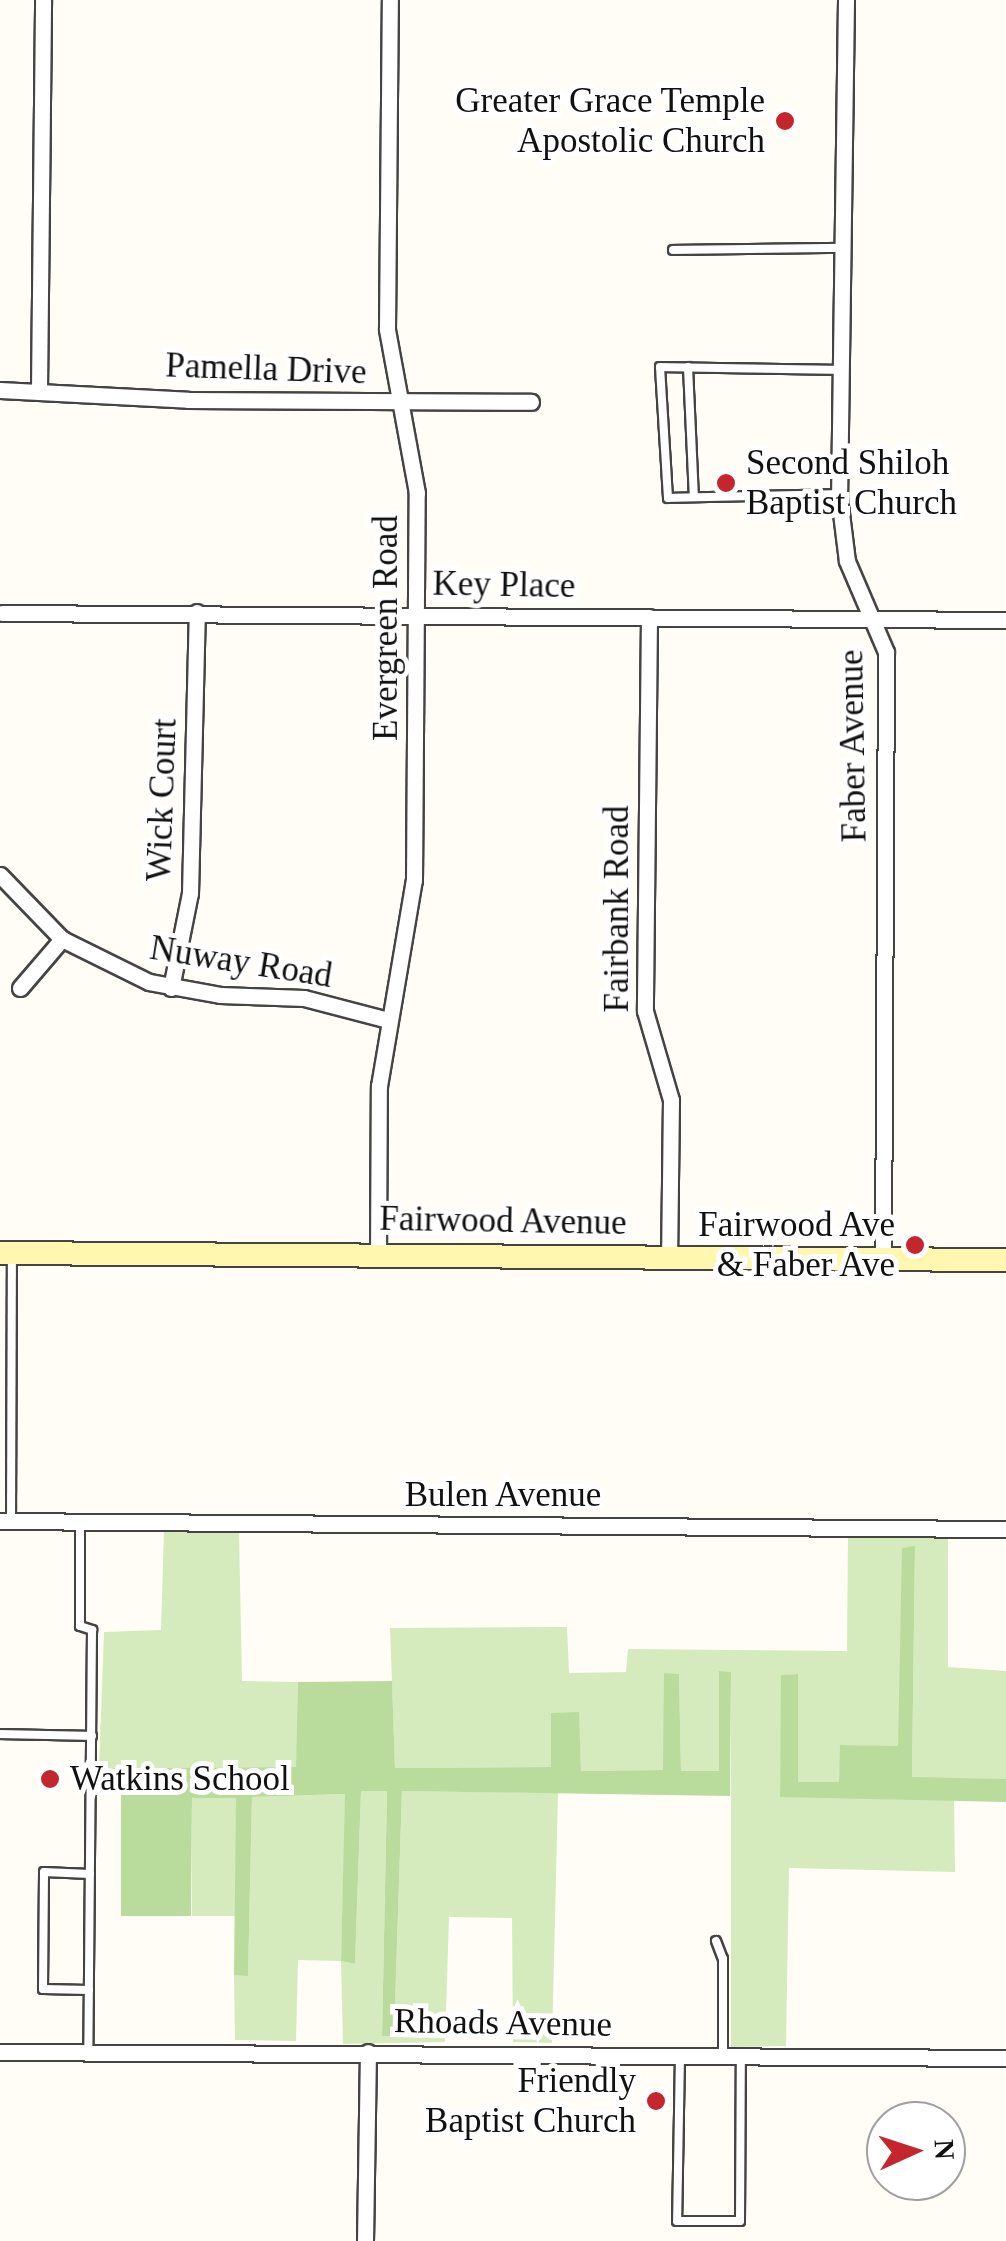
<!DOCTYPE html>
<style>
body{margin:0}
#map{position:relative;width:1006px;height:2241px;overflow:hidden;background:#fffdf5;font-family:Georgia,serif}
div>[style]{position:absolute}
.green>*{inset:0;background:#d5ebbd;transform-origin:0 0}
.forest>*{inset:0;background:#b9dc9c}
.roads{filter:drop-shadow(2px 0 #444) drop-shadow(-2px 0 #444) drop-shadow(0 2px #444) drop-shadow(0 -2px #444)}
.lane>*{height:8px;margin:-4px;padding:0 4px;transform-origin:4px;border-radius:4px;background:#fff}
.street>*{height:15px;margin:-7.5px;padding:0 7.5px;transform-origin:7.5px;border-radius:7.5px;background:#fff}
.secondary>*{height:22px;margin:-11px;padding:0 11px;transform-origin:11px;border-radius:11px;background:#fff6b0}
.dots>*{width:28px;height:28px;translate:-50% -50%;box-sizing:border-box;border:5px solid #fff;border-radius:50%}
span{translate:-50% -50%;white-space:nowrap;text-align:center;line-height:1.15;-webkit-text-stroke:10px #fff;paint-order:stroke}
.poi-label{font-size:35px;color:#111}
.right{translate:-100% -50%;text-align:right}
.left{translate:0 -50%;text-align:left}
.street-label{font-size:35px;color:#111}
.north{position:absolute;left:866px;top:2101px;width:100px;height:100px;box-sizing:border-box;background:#fff;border:2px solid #a0a0a0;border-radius:50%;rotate:87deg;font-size:28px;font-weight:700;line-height:40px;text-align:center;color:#111}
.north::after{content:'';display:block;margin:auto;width:35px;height:45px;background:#c4262e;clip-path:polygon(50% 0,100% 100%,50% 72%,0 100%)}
</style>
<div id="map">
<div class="green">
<i style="clip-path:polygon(164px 1530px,239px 1532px,242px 1681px,298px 1682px,297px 1767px,99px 1768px,104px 1632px,161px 1630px)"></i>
<i style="clip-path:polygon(848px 1534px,948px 1535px,948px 1667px,1006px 1671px,1006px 1779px,912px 1778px,915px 1547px,898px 1747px,841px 1745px,839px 1783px,797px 1782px,798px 1674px,782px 1675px,780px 1796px,954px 1800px,955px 1872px,789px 1868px,786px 2046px,731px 2047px,731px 1672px,719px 1672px,720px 1771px,681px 1771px,679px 1675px,664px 1673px,664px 1770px,581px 1771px,578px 1712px,552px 1767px,395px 1768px,390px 1628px,567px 1627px,569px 1673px,626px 1672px,628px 1649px,847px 1651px)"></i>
<i style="clip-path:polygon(361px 1790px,387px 1791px,382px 2036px,394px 2035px,402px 1791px,558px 1793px,552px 2043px,513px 2042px,512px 1918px,449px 1917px,445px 2042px,343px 2044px,341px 1961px,298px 1960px,296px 2041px,235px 2040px,234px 1975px,248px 1975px,252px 1797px,346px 1794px,341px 1961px,355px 1964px)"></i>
<i style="left:192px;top:1798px;width:44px;height:118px"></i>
</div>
<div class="forest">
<i style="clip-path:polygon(915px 1546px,912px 1777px,1006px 1779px,1006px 1802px,780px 1797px,781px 1675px,798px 1674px,798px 1782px,839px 1782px,840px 1745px,898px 1746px,902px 1548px)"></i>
<i style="clip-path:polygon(719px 1671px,731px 1672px,730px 1796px,402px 1791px,394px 2036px,382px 2036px,387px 1791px,361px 1791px,355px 1964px,341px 1961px,345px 1794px,252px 1797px,248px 1976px,234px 1975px,236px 1798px,192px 1798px,191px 1916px,121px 1916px,121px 1790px,101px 1789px,99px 1768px,296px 1767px,298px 1682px,392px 1681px,395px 1768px,551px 1767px,551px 1713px,579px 1712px,581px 1771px,663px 1770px,664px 1673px,679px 1674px,681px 1771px,719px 1771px)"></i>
</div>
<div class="roads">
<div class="lane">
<i style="left:673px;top:250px;width:170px;rotate:-0.7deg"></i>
<i style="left:688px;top:367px;width:130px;rotate:87.4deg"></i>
<i style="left:839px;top:494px;width:171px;rotate:178.7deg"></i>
<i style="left:668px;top:498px;width:131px;rotate:-93.5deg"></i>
<i style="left:660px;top:367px;width:181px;rotate:0.9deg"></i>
<i style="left:11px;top:1521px;width:264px;rotate:-89.8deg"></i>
<i style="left:80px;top:1521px;width:105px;rotate:90deg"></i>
<i style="left:80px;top:1626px;width:13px;rotate:18deg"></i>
<i style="left:92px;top:1630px;width:421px;rotate:90.5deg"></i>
<i style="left:0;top:1734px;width:92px;rotate:1.2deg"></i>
<i style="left:716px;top:1941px;width:19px;rotate:69deg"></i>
<i style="left:723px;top:1959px;width:96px;rotate:90deg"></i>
<i style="left:89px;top:1990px;width:46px;rotate:-178.8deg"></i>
<i style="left:43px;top:1989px;width:117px;rotate:-89.5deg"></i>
<i style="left:44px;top:1872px;width:46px;rotate:2.5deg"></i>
<i style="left:680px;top:2055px;width:166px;rotate:91deg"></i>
<i style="left:677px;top:2221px;width:63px"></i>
<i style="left:740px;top:2221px;width:166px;rotate:-89.7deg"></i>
</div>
<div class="street">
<i style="left:846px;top:0;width:497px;rotate:90.8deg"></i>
<i style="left:839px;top:497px;width:64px;rotate:82.9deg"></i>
<i style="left:847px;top:561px;width:99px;rotate:66.8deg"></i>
<i style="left:886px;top:652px;width:606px;rotate:90.28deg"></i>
<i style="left:0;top:390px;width:188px;rotate:3deg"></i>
<i style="left:188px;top:400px;width:343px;rotate:0.3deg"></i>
<i style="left:39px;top:390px;width:390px;rotate:-89.4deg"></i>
<i style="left:2px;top:613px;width:1004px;rotate:0.4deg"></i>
<i style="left:649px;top:617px;width:394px;rotate:90.6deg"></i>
<i style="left:645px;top:1011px;width:93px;rotate:73.7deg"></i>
<i style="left:671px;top:1100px;width:158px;rotate:90.7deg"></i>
<i style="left:0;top:875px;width:89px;rotate:45.9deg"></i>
<i style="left:62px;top:939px;width:97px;rotate:26.3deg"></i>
<i style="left:149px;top:982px;width:72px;rotate:10.4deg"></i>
<i style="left:220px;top:995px;width:84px;rotate:2deg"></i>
<i style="left:304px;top:998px;width:87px;rotate:14.7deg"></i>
<i style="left:20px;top:988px;width:65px;rotate:-49.4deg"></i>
<i style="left:171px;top:988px;width:97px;rotate:-78.7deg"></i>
<i style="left:190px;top:893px;width:281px;rotate:-88.6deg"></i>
<i style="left:378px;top:1255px;width:169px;rotate:-89.7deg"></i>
<i style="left:379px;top:1086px;width:209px;rotate:-80.4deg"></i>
<i style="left:414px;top:880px;width:387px;rotate:-89.6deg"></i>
<i style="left:417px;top:493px;width:167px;rotate:-100.4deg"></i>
<i style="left:387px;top:329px;width:329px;rotate:-89.5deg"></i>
<i style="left:0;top:1521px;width:1006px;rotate:0.46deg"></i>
<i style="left:0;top:2052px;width:1006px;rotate:0.34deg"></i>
<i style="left:365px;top:2241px;width:189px;rotate:-89.1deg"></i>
</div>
<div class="secondary">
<i style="left:0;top:1253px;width:1006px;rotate:0.4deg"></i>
</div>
</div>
<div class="dots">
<i style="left:785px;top:121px;background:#c4262e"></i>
<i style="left:726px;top:483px;background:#c4262e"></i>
<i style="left:915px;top:1245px;background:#c4262e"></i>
<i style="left:50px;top:1779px;background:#c4262e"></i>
<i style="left:656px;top:2101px;background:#c4262e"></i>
</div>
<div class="poi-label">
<span class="right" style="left:765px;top:121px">Greater Grace Temple<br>Apostolic Church</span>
<span class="left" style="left:746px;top:483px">Second Shiloh<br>Baptist Church</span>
<span class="right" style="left:895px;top:1245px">Fairwood Ave<br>&amp; Faber Ave</span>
<span class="left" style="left:70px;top:1779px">Watkins School</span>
<span class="right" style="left:636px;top:2101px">Friendly<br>Baptist Church</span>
</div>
<div class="street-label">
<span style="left:266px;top:369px;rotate:2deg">Pamella Drive</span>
<span style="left:504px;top:585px;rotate:1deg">Key Place</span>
<span style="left:386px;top:628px;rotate:-90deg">Evergreen Road</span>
<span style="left:853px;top:746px;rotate:-91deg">Faber Avenue</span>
<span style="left:162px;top:800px;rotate:-88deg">Wick Court</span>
<span style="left:617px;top:909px;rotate:-90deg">Fairbank Road</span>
<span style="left:241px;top:962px;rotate:9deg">Nuway Road</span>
<span style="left:503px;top:1221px;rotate:1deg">Fairwood Avenue</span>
<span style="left:503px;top:1495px">Bulen Avenue</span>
<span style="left:503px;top:2023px;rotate:1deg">Rhoads Avenue</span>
</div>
<div class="north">N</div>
</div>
